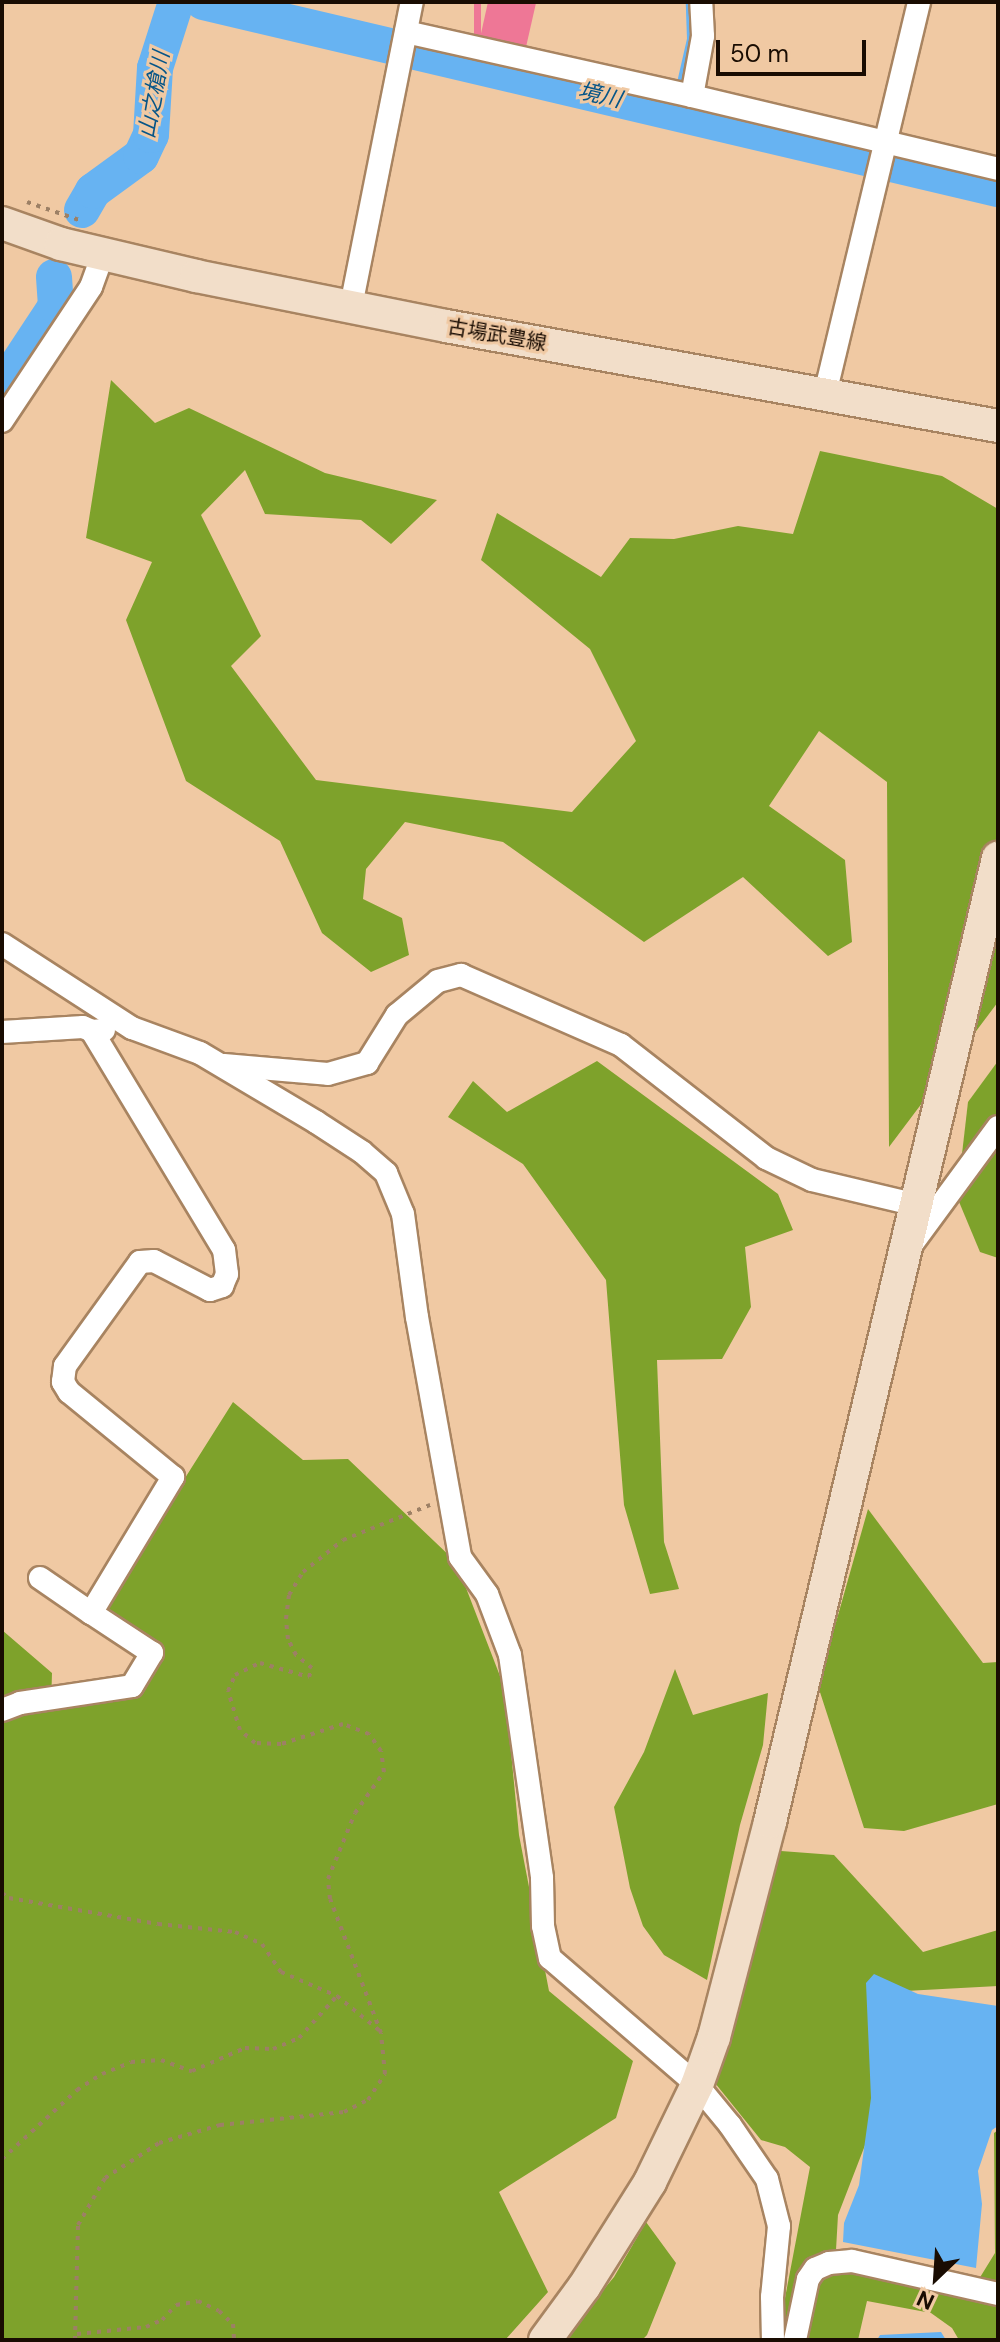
<!DOCTYPE html>
<meta charset="utf-8">
<style>
body{margin:0}
#map{position:relative;width:1000px;height:2342px;overflow:hidden;background:#f0c9a3;font-family:"DM Sans","Noto Sans JP",sans-serif}
div>[style]{position:absolute}
.forest>*{inset:0;background:#7ea22b}
.water>*{inset:0;background:#67b3f2}
.stream>*{height:6px;margin:-3px;padding:0 3px;transform-origin:3px;border-radius:3px;background:#67b3f2}
.river>*{height:36px;margin:-18px;padding:0 18px;transform-origin:18px;border-radius:18px;background:#67b3f2}
.building>*{inset:0;background:#ee7796;transform-origin:0 0}
.path>*{height:4px;margin-top:-2px;transform-origin:0;background:repeating-linear-gradient(90deg,#9d8065 0 4px,transparent 0 10px)}
.roads{filter:drop-shadow(2px 0 #a88461) drop-shadow(-2px 0 #a88461) drop-shadow(0 2px #a88461) drop-shadow(0 -2px #a88461)}
.street>*{height:22px;margin:-11px;padding:0 11px;transform-origin:11px;border-radius:11px;background:#fff}
.secondary>*{height:32px;margin:-16px;padding:0 16px;transform-origin:16px;border-radius:16px;background:#f2dec9}
span{translate:-50% -50%;white-space:nowrap;text-align:center;line-height:1.15;-webkit-text-stroke:6px #f0c9a3;paint-order:stroke}
.street-label{font-size:20px;color:#190c02}
.water-label{font-size:22px;color:#065588;font-style:italic}
.frame{position:absolute;inset:0;border:4px solid #190c02;pointer-events:none}
.north{position:absolute;left:896px;top:2238px;width:80px;height:80px;-webkit-text-stroke:6px #f0c9a3;paint-order:stroke;rotate:205deg;font-size:22px;font-weight:700;line-height:32px;text-align:center;color:#190c02}
.north::after{content:'';display:block;margin:auto;width:28px;height:36px;background:#190c02;clip-path:polygon(50% 0,100% 100%,50% 72%,0 100%)}
.scale{position:absolute;left:716px;top:40px;width:150px;height:36px;box-sizing:border-box;border:4px solid #190c02;border-top:0;padding-left:10px;font-size:24px;line-height:28px;white-space:nowrap;color:#190c02;-webkit-text-stroke:6px #f0c9a3;paint-order:stroke}
</style>
<div id="map">
<div class="forest">
<i style="clip-path:polygon(111px 380px,155px 423px,189px 408px,325px 473px,437px 500px,391px 544px,361px 520px,265px 514px,245px 470px,201px 515px,261px 636px,231px 666px,316px 780px,572px 812px,636px 741px,590px 649px,481px 560px,497px 513px,601px 577px,630px 538px,674px 539px,738px 526px,793px 534px,820px 451px,942px 476px,998px 509px,998px 1002px,889px 1147px,887px 782px,819px 731px,769px 806px,845px 860px,852px 942px,828px 956px,743px 877px,644px 942px,503px 842px,405px 822px,366px 869px,363px 899px,402px 918px,409px 955px,371px 972px,322px 933px,280px 841px,186px 781px,126px 620px,152px 562px,86px 538px)"></i>
<i style="clip-path:polygon(597px 1061px,778px 1194px,793px 1230px,745px 1247px,751px 1307px,722px 1359px,657px 1360px,664px 1542px,679px 1589px,650px 1594px,624px 1505px,606px 1280px,523px 1164px,448px 1117px,473px 1081px,507px 1112px)"></i>
<i style="clip-path:polygon(998px 1061px,998px 1258px,980px 1252px,957px 1197px,968px 1102px)"></i>
<i style="clip-path:polygon(233px 1402px,303px 1460px,348px 1459px,456px 1562px,505px 1689px,519px 1835px,549px 1991px,633px 2061px,616px 2118px,499px 2192px,548px 2292px,505px 2340px,2px 2340px,2px 1630px,52px 1673px,51px 1706px,136px 1693px,160px 1653px,103px 1608px)"></i>
<i style="clip-path:polygon(868px 1509px,983px 1663px,998px 1662px,998px 1804px,904px 1831px,864px 1828px,818px 1686px)"></i>
<i style="clip-path:polygon(675px 1669px,693px 1715px,768px 1693px,763px 1745px,740px 1825px,707px 1980px,664px 1955px,643px 1926px,630px 1888px,614px 1807px,644px 1752px)"></i>
<i style="clip-path:polygon(781px 1851px,834px 1855px,923px 1952px,998px 1930px,998px 1986px,868px 1993px,874px 2122px,838px 2215px,836px 2250px,864px 2272px,971px 2292px,995px 2253px,994px 2133px,998px 2130px,998px 2340px,959px 2340px,952px 2328px,931px 2313px,867px 2301px,858px 2340px,777px 2340px,810px 2167px,785px 2147px,761px 2140px,715px 2083px)"></i>
<i style="clip-path:polygon(646px 2222px,676px 2263px,647px 2335px,642px 2340px,562px 2340px,614px 2277px)"></i>
</div>
<div class="water">
<i style="clip-path:polygon(874px 1974px,918px 1994px,998px 2006px,998px 2126px,992px 2130px,978px 2171px,982px 2204px,976px 2268px,843px 2242px,844px 2223px,859px 2185px,871px 2098px,866px 1983px)"></i>
<i style="clip-path:polygon(941px 2332px,946px 2340px,877px 2340px,880px 2335px)"></i>
</div>
<div class="stream">
<i style="left:680px;top:83px;width:45px;rotate:-77.2deg"></i>
<i style="left:690px;top:39px;width:37px;rotate:-92deg"></i>
</div>
<div class="river">
<i style="left:203px;top:2px;width:817px;rotate:13.24deg"></i>
<i style="left:82px;top:210px;width:22px;rotate:-60deg"></i>
<i style="left:93px;top:191px;width:59px;rotate:-36.1deg"></i>
<i style="left:141px;top:156px;width:23px;rotate:-65deg"></i>
<i style="left:151px;top:135px;width:67px;rotate:-86.6deg"></i>
<i style="left:155px;top:68px;width:69px;rotate:-72.3deg"></i>
<i style="left:2px;top:388px;width:98px;rotate:-56.6deg"></i>
<i style="left:56px;top:306px;width:29px;rotate:-94deg"></i>
</div>
<div class="building">
<i style="left:474px;top:2px;width:7px;height:35px"></i>
<i style="clip-path:polygon(488px 2px,536px 3px,526px 47px,480px 38px)"></i>
</div>
<div class="path">
<i style="left:27px;top:202px;width:55px;rotate:19.1deg"></i>
<i style="left:2px;top:1893px;width:9px;rotate:36deg"></i>
<i style="left:9px;top:1898px;width:151px;rotate:9.9deg"></i>
<i style="left:158px;top:1924px;width:77px;rotate:5.9deg"></i>
<i style="left:235px;top:1932px;width:30px;rotate:24deg"></i>
<i style="left:262px;top:1944px;width:34px;rotate:56deg"></i>
<i style="left:281px;top:1972px;width:61px;rotate:23.2deg"></i>
<i style="left:337px;top:1996px;width:55px;rotate:39.1deg"></i>
<i style="left:2px;top:2159px;width:102px;rotate:-42.6deg"></i>
<i style="left:77px;top:2090px;width:30px;rotate:-33deg"></i>
<i style="left:102px;top:2074px;width:31px;rotate:-22deg"></i>
<i style="left:131px;top:2062px;width:30px;rotate:-4deg"></i>
<i style="left:161px;top:2060px;width:33px;rotate:20deg"></i>
<i style="left:192px;top:2071px;width:58px;rotate:-23.5deg"></i>
<i style="left:245px;top:2048px;width:28px;rotate:2deg"></i>
<i style="left:273px;top:2049px;width:28px;rotate:-23deg"></i>
<i style="left:299px;top:2038px;width:57px;rotate:-47.9deg"></i>
<i style="left:77px;top:2334px;width:69px;rotate:-5.8deg"></i>
<i style="left:146px;top:2327px;width:17px;rotate:-24deg"></i>
<i style="left:162px;top:2320px;width:21px;rotate:-47deg"></i>
<i style="left:176px;top:2305px;width:22px;rotate:-10deg"></i>
<i style="left:198px;top:2301px;width:23px;rotate:25deg"></i>
<i style="left:219px;top:2311px;width:19px;rotate:43deg"></i>
<i style="left:233px;top:2324px;width:16px;rotate:86deg"></i>
<i style="left:75px;top:2340px;width:115px;rotate:-88.5deg"></i>
<i style="left:78px;top:2225px;width:54px;rotate:-60.1deg"></i>
<i style="left:105px;top:2178px;width:64px;rotate:-32.9deg"></i>
<i style="left:159px;top:2143px;width:64px;rotate:-16.4deg"></i>
<i style="left:220px;top:2125px;width:125px;rotate:-6deg"></i>
<i style="left:344px;top:2112px;width:27px;rotate:-27deg"></i>
<i style="left:368px;top:2100px;width:31px;rotate:-57deg"></i>
<i style="left:385px;top:2074px;width:41px;rotate:-95.6deg"></i>
<i style="left:381px;top:2033px;width:143px;rotate:-110.8deg"></i>
<i style="left:330px;top:1899px;width:20px;rotate:-96deg"></i>
<i style="left:328px;top:1879px;width:71px;rotate:-67.8deg"></i>
<i style="left:355px;top:1813px;width:50px;rotate:-54.7deg"></i>
<i style="left:384px;top:1772px;width:21px;rotate:-98deg"></i>
<i style="left:381px;top:1751px;width:21px;rotate:-125deg"></i>
<i style="left:369px;top:1734px;width:28px;rotate:-159deg"></i>
<i style="left:343px;top:1724px;width:65px;rotate:162.1deg"></i>
<i style="left:281px;top:1744px;width:26px;rotate:-178deg"></i>
<i style="left:255px;top:1743px;width:20px;rotate:-139deg"></i>
<i style="left:240px;top:1730px;width:41px;rotate:-107.1deg"></i>
<i style="left:228px;top:1691px;width:17px;rotate:-66deg"></i>
<i style="left:235px;top:1675px;width:28px;rotate:-26deg"></i>
<i style="left:260px;top:1663px;width:51px;rotate:15.9deg"></i>
<i style="left:309px;top:1677px;width:9px;rotate:-72deg"></i>
<i style="left:312px;top:1668px;width:21px;rotate:-141deg"></i>
<i style="left:296px;top:1655px;width:18px;rotate:-117deg"></i>
<i style="left:288px;top:1639px;width:20px;rotate:-96deg"></i>
<i style="left:286px;top:1619px;width:24px;rotate:-83deg"></i>
<i style="left:289px;top:1595px;width:27px;rotate:-59deg"></i>
<i style="left:303px;top:1572px;width:51px;rotate:-38.7deg"></i>
<i style="left:343px;top:1540px;width:94px;rotate:-21.9deg"></i>
</div>
<div class="roads">
<div class="street">
<i style="left:406px;top:32px;width:293px;rotate:12.6deg"></i>
<i style="left:692px;top:96px;width:61px;rotate:-79.6deg"></i>
<i style="left:703px;top:36px;width:34px;rotate:-93deg"></i>
<i style="left:692px;top:96px;width:315px;rotate:13.4deg"></i>
<i style="left:351px;top:306px;width:310px;rotate:-78.7deg"></i>
<i style="left:825px;top:394px;width:403px;rotate:-76.5deg"></i>
<i style="left:2px;top:421px;width:161px;rotate:-56.4deg"></i>
<i style="left:91px;top:287px;width:35px;rotate:-70deg"></i>
<i style="left:2px;top:944px;width:155px;rotate:32.9deg"></i>
<i style="left:132px;top:1028px;width:72px;rotate:20.2deg"></i>
<i style="left:200px;top:1053px;width:135px;rotate:30.7deg"></i>
<i style="left:316px;top:1122px;width:55px;rotate:33.1deg"></i>
<i style="left:362px;top:1152px;width:32px;rotate:41deg"></i>
<i style="left:386px;top:1173px;width:44px;rotate:67.5deg"></i>
<i style="left:403px;top:1214px;width:104px;rotate:82.3deg"></i>
<i style="left:417px;top:1317px;width:244px;rotate:79.8deg"></i>
<i style="left:460px;top:1557px;width:46px;rotate:53.9deg"></i>
<i style="left:487px;top:1594px;width:65px;rotate:69.3deg"></i>
<i style="left:510px;top:1655px;width:225px;rotate:81.8deg"></i>
<i style="left:542px;top:1878px;width:48px;rotate:88.8deg"></i>
<i style="left:543px;top:1926px;width:33px;rotate:78deg"></i>
<i style="left:550px;top:1958px;width:194px;rotate:40.8deg"></i>
<i style="left:697px;top:2085px;width:52px;rotate:50.5deg"></i>
<i style="left:730px;top:2125px;width:65px;rotate:55.6deg"></i>
<i style="left:767px;top:2179px;width:49px;rotate:75.7deg"></i>
<i style="left:779px;top:2226px;width:71px;rotate:95.6deg"></i>
<i style="left:772px;top:2297px;width:43px;rotate:88.7deg"></i>
<i style="left:2px;top:1032px;width:81px;rotate:-3.5deg"></i>
<i style="left:83px;top:1027px;width:10px;rotate:24deg"></i>
<i style="left:92px;top:1031px;width:12px;rotate:-5deg"></i>
<i style="left:224px;top:1065px;width:104px;rotate:4.9deg"></i>
<i style="left:328px;top:1074px;width:41px;rotate:-15.8deg"></i>
<i style="left:367px;top:1063px;width:57px;rotate:-58deg"></i>
<i style="left:397px;top:1015px;width:53px;rotate:-39.7deg"></i>
<i style="left:438px;top:981px;width:24px;rotate:-15deg"></i>
<i style="left:461px;top:975px;width:175px;rotate:23.6deg"></i>
<i style="left:621px;top:1045px;width:184px;rotate:37.9deg"></i>
<i style="left:766px;top:1158px;width:51px;rotate:25.6deg"></i>
<i style="left:812px;top:1180px;width:108px;rotate:13.4deg"></i>
<i style="left:912px;top:1244px;width:145px;rotate:-53.7deg"></i>
<i style="left:40px;top:1578px;width:62px;rotate:34.5deg"></i>
<i style="left:91px;top:1613px;width:159px;rotate:-58.9deg"></i>
<i style="left:173px;top:1477px;width:134px;rotate:-140.7deg"></i>
<i style="left:69px;top:1392px;width:12px;rotate:-121deg"></i>
<i style="left:63px;top:1382px;width:16px;rotate:-83deg"></i>
<i style="left:65px;top:1366px;width:128px;rotate:-54.2deg"></i>
<i style="left:140px;top:1262px;width:14px;rotate:-4deg"></i>
<i style="left:154px;top:1261px;width:63px;rotate:27.4deg"></i>
<i style="left:210px;top:1290px;width:13px;rotate:-18deg"></i>
<i style="left:222px;top:1286px;width:13px;rotate:-67deg"></i>
<i style="left:227px;top:1274px;width:24px;rotate:-97deg"></i>
<i style="left:224px;top:1250px;width:256px;rotate:-121.1deg"></i>
<i style="left:2px;top:1710px;width:19px;rotate:-21deg"></i>
<i style="left:20px;top:1703px;width:113px;rotate:-8.6deg"></i>
<i style="left:132px;top:1686px;width:39px;rotate:-59deg"></i>
<i style="left:152px;top:1653px;width:73px;rotate:-146.7deg"></i>
<i style="left:795px;top:2340px;width:62px;rotate:-78deg"></i>
<i style="left:808px;top:2279px;width:12px;rotate:-55deg"></i>
<i style="left:815px;top:2269px;width:15px;rotate:-23deg"></i>
<i style="left:829px;top:2263px;width:23px;rotate:-5deg"></i>
<i style="left:852px;top:2261px;width:150px;rotate:12.7deg"></i>
</div>
<div class="secondary">
<i style="left:2px;top:223px;width:63px;rotate:19.6deg"></i>
<i style="left:61px;top:244px;width:139px;rotate:13.3deg"></i>
<i style="left:196px;top:276px;width:255px;rotate:11.3deg"></i>
<i style="left:446px;top:326px;width:561px;rotate:10.27deg"></i>
<i style="left:545px;top:2340px;width:66px;rotate:-53.7deg"></i>
<i style="left:584px;top:2287px;width:124px;rotate:-57.8deg"></i>
<i style="left:650px;top:2182px;width:108px;rotate:-64.1deg"></i>
<i style="left:697px;top:2085px;width:51px;rotate:-70.5deg"></i>
<i style="left:714px;top:2037px;width:222px;rotate:-75.4deg"></i>
<i style="left:770px;top:1822px;width:991px;rotate:-76.69deg"></i>
</div>
</div>
<div class="street-label">
<span style="left:497px;top:335px;rotate:10deg">古場武豊線</span>
</div>
<div class="water-label">
<span style="left:154px;top:95px;rotate:-80deg">山之槍川</span>
<span style="left:600px;top:95px;rotate:13deg">境川</span>
</div>
<div class="frame"></div>
<div class="north">N</div>
<div class="scale">50 m</div>
</div>
